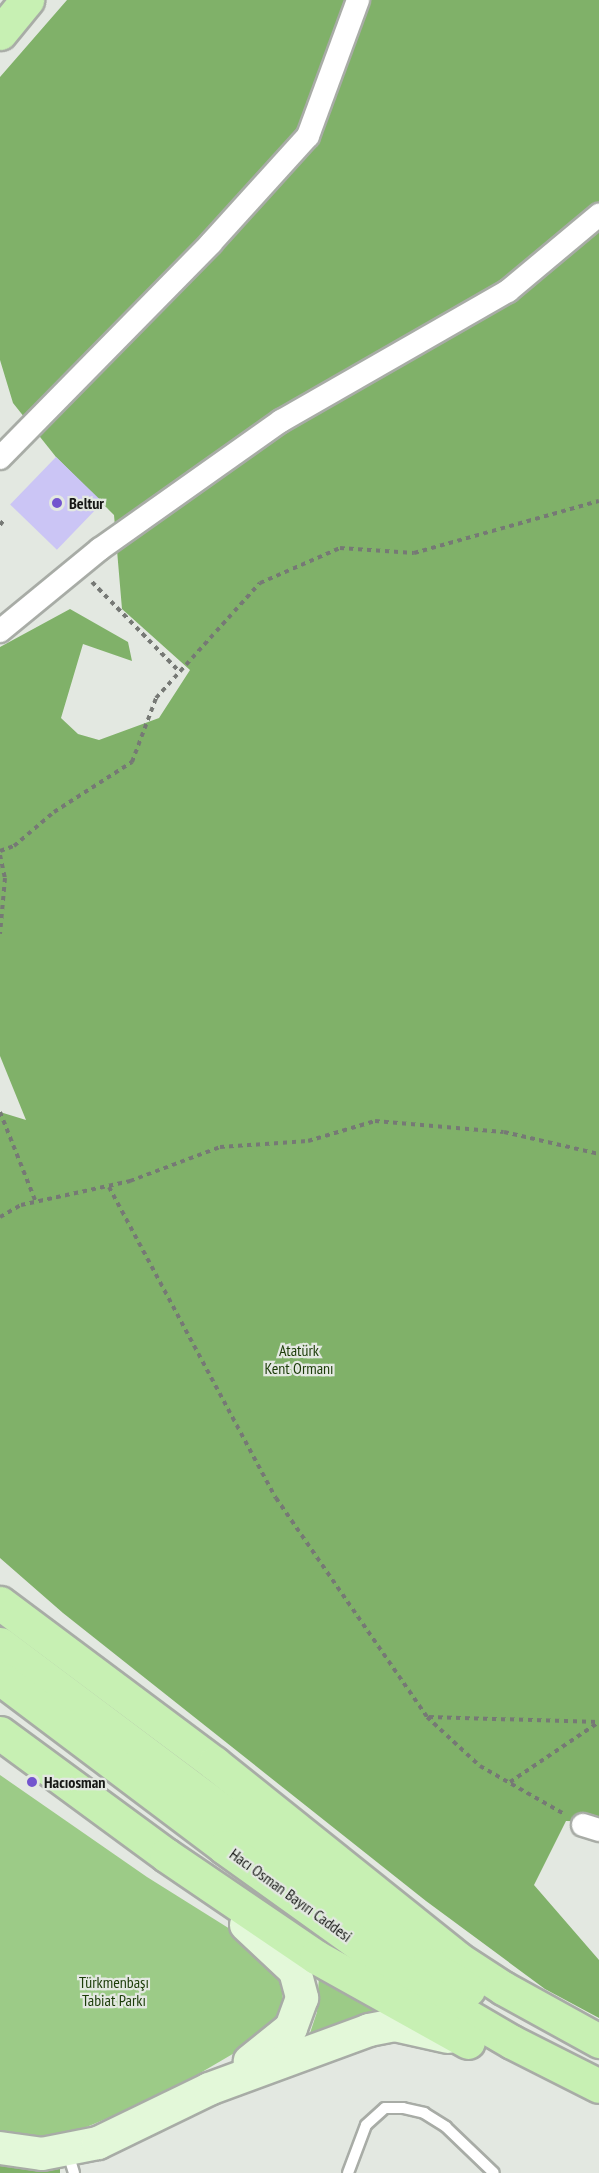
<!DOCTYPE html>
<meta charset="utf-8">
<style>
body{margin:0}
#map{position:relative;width:599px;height:2173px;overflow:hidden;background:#e3e8e1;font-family:"PT Sans Narrow",sans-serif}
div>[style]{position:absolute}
.green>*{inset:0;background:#9ccb87}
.forest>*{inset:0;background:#80b169;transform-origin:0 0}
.building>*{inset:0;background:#cbc5f5;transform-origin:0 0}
.path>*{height:4px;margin-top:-2px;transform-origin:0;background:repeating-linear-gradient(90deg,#767975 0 4.5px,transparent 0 9px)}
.roads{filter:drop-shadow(2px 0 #a8aca6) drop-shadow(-2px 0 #a8aca6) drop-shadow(0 2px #a8aca6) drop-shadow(0 -2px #a8aca6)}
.lane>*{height:10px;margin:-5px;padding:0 5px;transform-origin:5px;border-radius:5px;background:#fff}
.street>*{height:22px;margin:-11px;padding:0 11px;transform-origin:11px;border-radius:11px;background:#fff}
.secondary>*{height:32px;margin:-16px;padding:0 16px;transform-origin:16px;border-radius:16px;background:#e3f8d9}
.primary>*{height:33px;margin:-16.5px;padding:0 16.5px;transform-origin:16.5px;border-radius:16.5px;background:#c7f0b3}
.path-bridge>*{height:4px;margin-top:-2px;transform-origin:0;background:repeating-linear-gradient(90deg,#767975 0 4.5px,transparent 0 9px)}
.dots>*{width:16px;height:16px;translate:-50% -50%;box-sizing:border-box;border:3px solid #e3e8e1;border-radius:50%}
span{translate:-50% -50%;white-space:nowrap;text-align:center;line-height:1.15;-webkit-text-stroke:4.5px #e3e8e1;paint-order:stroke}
.poi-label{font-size:16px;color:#161715;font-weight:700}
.left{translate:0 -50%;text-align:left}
.park-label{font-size:16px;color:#1c3c09}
.street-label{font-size:16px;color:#161715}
</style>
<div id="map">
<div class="green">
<i style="clip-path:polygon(0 1775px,147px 1877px,230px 1929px,271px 1966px,282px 1984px,283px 2003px,276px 2021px,248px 2045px,161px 2096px,60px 2138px,0 2138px)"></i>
<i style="clip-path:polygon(319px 1975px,356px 1998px,379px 2011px,310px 2033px,317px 2012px)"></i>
</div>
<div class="forest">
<i style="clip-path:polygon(67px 0,599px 0,599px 1822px,566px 1821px,534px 1885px,599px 1960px,599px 2018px,545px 1989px,426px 1901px,63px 1613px,0 1558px,0 1112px,26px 1120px,0 1056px,0 647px,70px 609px,128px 642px,132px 661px,83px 644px,61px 718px,78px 734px,99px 740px,159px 718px,190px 670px,122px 609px,114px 515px,56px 457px,13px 403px,0 360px,0 77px)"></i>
<i style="left:0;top:2138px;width:60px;height:35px"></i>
</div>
<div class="building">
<i style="left:56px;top:457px;width:65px;height:66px;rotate:44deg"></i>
</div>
<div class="path">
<i style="left:0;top:525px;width:6px;rotate:-51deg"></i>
<i style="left:92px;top:582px;width:124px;rotate:45.7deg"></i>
<i style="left:0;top:851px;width:15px;rotate:-20deg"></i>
<i style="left:14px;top:846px;width:52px;rotate:-40.4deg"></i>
<i style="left:54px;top:812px;width:93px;rotate:-32.7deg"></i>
<i style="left:132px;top:762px;width:68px;rotate:-69.4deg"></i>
<i style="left:156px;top:698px;width:155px;rotate:-47.9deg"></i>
<i style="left:260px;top:583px;width:87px;rotate:-23.6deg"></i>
<i style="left:340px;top:548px;width:74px;rotate:3.9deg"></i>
<i style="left:414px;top:553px;width:192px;rotate:-15.7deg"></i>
<i style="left:109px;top:1187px;width:353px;rotate:61.8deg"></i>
<i style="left:276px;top:1498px;width:266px;rotate:55.4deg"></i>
<i style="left:427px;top:1717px;width:72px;rotate:42.8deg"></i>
<i style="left:480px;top:1766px;width:97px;rotate:29.7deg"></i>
<i style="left:0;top:1217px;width:24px;rotate:-30deg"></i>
<i style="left:21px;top:1205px;width:112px;rotate:-12.4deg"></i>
<i style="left:130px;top:1181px;width:96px;rotate:-20.7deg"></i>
<i style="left:220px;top:1147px;width:88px;rotate:-3.9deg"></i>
<i style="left:308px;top:1141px;width:70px;rotate:-16.6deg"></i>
<i style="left:375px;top:1121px;width:129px;rotate:4.9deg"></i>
<i style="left:504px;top:1132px;width:98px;rotate:13deg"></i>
<i style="left:429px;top:1717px;width:170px;rotate:1.7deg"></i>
<i style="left:510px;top:1782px;width:107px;rotate:-34deg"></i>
</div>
<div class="roads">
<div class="lane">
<i style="left:67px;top:2150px;width:24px;rotate:73deg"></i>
<i style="left:348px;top:2173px;width:51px;rotate:-69.4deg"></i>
<i style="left:366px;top:2125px;width:25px;rotate:-42deg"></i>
<i style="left:385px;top:2108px;width:18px"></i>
<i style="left:403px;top:2108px;width:22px;rotate:13deg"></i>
<i style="left:424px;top:2113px;width:26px;rotate:32deg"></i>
<i style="left:446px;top:2127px;width:66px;rotate:43.8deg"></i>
</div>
<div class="street">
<i style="left:0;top:458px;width:301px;rotate:-45.5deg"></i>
<i style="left:211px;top:243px;width:144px;rotate:-47.8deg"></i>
<i style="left:308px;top:136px;width:145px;rotate:-69.8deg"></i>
<i style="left:0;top:631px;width:129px;rotate:-39.4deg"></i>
<i style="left:100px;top:549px;width:222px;rotate:-35.3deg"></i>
<i style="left:281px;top:421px;width:262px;rotate:-29.8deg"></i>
<i style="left:508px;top:291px;width:119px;rotate:-39.9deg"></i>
<i style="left:583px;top:1825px;width:17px;rotate:17deg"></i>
</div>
<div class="secondary">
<i style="left:246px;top:1925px;width:67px;rotate:43.2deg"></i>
<i style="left:295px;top:1971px;width:28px;rotate:75deg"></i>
<i style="left:302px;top:1998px;width:32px;rotate:110deg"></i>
<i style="left:291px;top:2028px;width:53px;rotate:141.2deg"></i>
<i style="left:0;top:2148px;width:42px;rotate:8.1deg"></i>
<i style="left:42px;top:2154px;width:57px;rotate:-11.1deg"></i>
<i style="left:98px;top:2143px;width:123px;rotate:-25.9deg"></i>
<i style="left:209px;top:2089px;width:171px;rotate:-20.2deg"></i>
<i style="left:369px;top:2030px;width:25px;rotate:-11deg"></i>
<i style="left:394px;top:2025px;width:55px;rotate:12.5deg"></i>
</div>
<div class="primary">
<i style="left:0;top:33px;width:43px;rotate:-50.7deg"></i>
<i style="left:0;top:1603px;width:267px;rotate:36.8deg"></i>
<i style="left:214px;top:1763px;width:312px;rotate:38.7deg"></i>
<i style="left:457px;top:1958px;width:55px;rotate:33.1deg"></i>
<i style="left:503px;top:1988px;width:110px;rotate:28.9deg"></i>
<i style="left:0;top:1644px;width:535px;rotate:36.87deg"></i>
<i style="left:428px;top:1965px;width:47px;rotate:31deg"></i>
<i style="left:0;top:1678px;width:281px;rotate:37deg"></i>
<i style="left:224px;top:1847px;width:245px;rotate:35.7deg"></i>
<i style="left:423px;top:1990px;width:103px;rotate:30.3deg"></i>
<i style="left:512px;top:2042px;width:97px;rotate:26.8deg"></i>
<i style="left:0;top:1733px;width:206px;rotate:36.3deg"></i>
<i style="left:166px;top:1855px;width:181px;rotate:34.2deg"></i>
<i style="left:316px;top:1957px;width:174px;rotate:29.2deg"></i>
</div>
</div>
<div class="path-bridge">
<i style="left:0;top:855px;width:24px;rotate:78deg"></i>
<i style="left:5px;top:878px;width:56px;rotate:95.1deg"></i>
<i style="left:0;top:1112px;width:95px;rotate:68.3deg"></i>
</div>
<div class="dots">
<i style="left:57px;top:503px;background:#7354ce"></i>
<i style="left:32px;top:1782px;background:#7354ce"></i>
</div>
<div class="poi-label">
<span class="left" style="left:69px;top:503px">Beltur</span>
<span class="left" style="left:44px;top:1782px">Hacıosman</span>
</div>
<div class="park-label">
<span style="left:299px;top:1359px">Atatürk<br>Kent Ormanı</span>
<span style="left:114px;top:1991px">Türkmenbaşı<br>Tabiat Parkı</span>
</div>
<div class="street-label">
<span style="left:291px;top:1895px;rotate:36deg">Hacı Osman Bayırı Caddesi</span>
</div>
</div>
